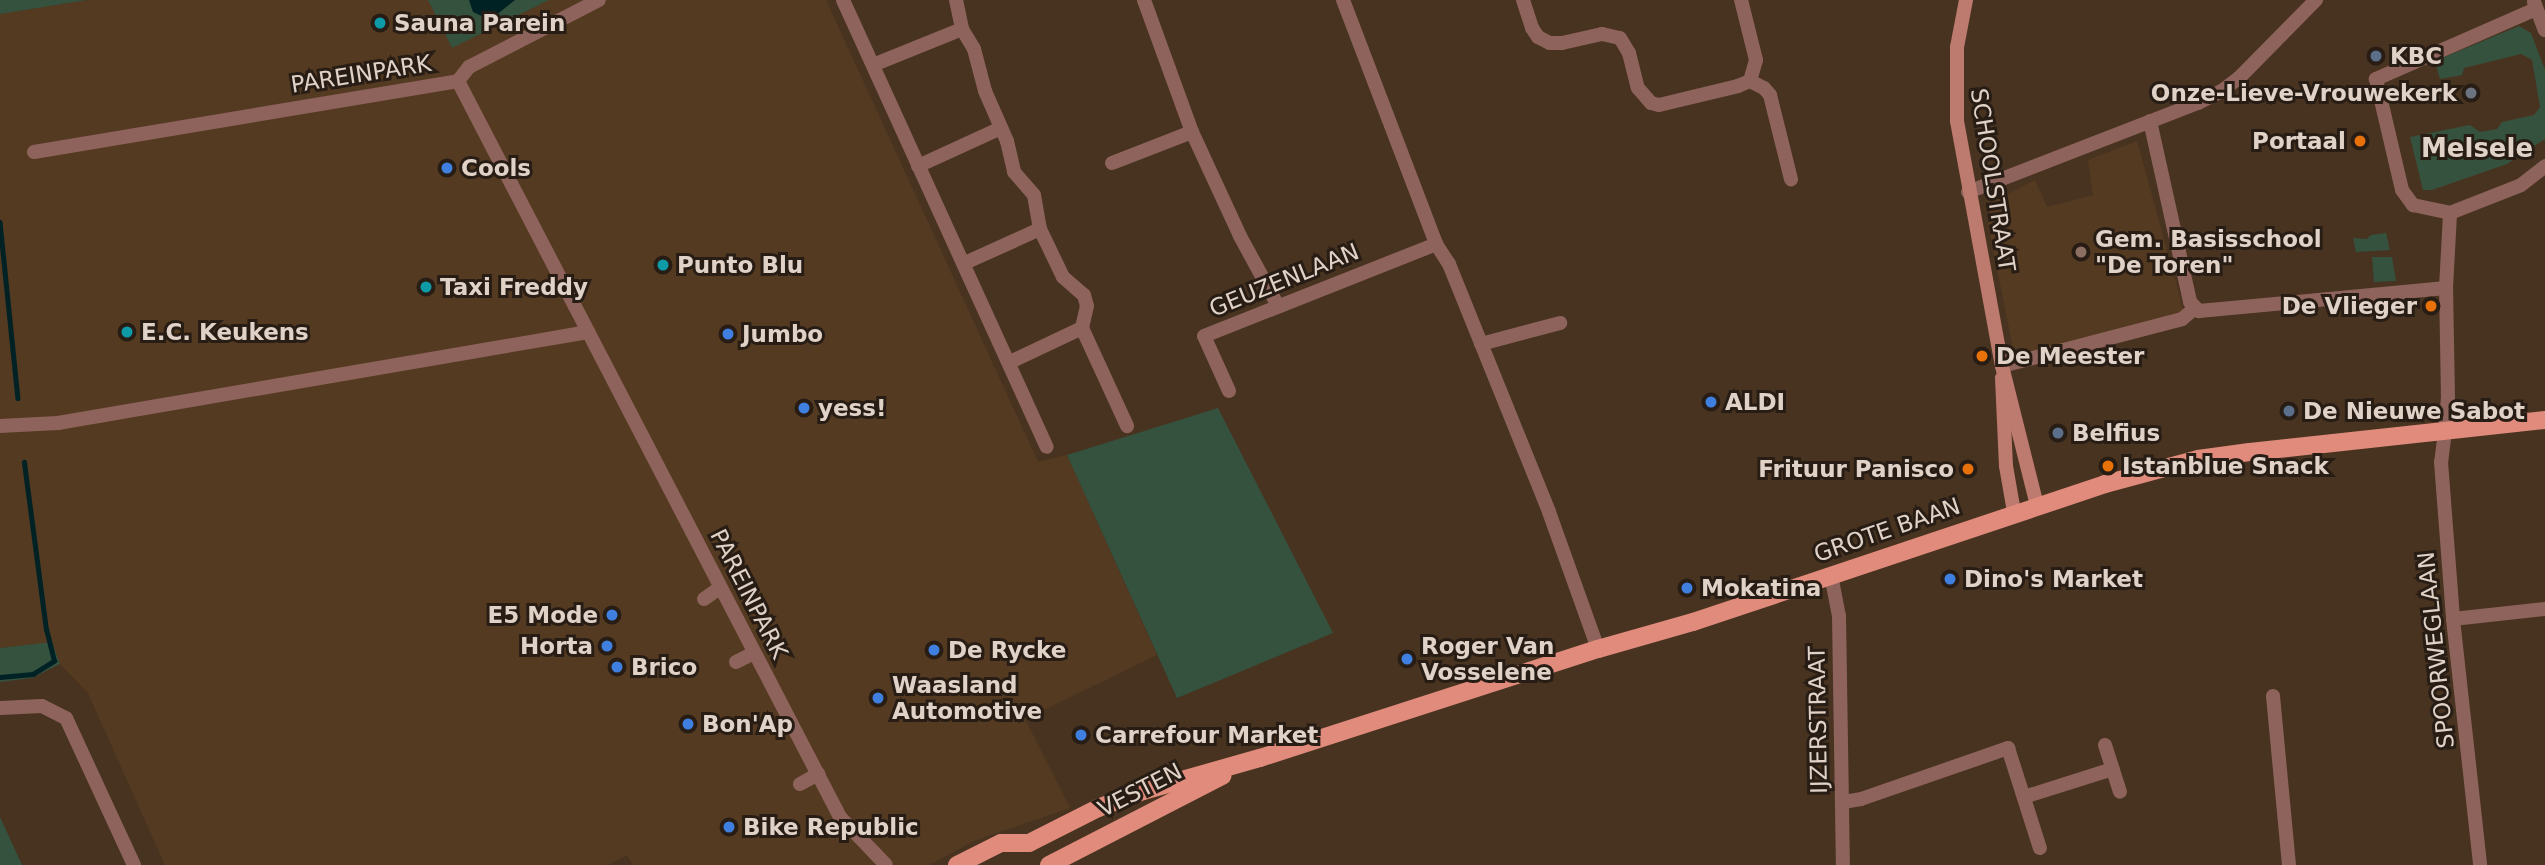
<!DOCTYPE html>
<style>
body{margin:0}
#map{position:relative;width:2545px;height:865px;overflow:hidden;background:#483320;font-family:"DejaVu Sans",sans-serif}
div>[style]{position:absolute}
.built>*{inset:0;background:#553a22}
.green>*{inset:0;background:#35523e}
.water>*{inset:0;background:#002225}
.stream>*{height:4.5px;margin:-2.25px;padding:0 2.25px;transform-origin:2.25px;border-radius:2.25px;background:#002225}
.minor>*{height:14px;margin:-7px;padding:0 7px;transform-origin:7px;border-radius:7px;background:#8e635b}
.tertiary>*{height:14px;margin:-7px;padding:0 7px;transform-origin:7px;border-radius:7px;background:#8e635b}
.secondary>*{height:14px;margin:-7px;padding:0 7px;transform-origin:7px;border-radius:7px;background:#bd7a6e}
.primary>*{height:18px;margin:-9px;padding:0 9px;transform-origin:9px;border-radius:9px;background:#e18b7c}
.dots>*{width:19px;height:19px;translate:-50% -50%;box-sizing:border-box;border:4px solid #271d15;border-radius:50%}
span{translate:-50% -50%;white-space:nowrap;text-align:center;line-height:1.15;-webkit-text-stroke:6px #271d15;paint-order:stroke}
.poi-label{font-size:23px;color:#e0d2c7;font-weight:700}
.left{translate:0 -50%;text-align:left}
.right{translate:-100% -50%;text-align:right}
.street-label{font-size:23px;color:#e0d2c7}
.quarter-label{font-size:26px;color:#e0d2c7;font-weight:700}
</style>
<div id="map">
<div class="built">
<i style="clip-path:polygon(87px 0,428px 0,452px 48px,549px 0,826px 0,1038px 462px,1067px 455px,1157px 655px,1025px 719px,1070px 808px,976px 840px,929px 865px,633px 865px,627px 855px,607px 865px,165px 865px,88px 693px,60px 664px,52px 643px,0 648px,0 14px)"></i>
<i style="clip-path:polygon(2137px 141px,2185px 316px,2030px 354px,2019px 348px,2013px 349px,1988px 223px,1992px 202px,2035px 180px,2047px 207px,2093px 195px,2088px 160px)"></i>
</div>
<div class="green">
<i style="clip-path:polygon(0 0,87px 0,0 14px)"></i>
<i style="clip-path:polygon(428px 0,549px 0,452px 48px)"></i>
<i style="clip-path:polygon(2519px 26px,2531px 33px,2545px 70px,2545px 139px,2507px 164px,2432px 190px,2423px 190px,2410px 137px,2470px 125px,2480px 132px,2497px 129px,2502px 122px,2534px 115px,2540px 107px,2532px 60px,2521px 54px,2464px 68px,2462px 75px,2440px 79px,2435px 61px)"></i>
<i style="clip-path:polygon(2386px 233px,2390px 250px,2356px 252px,2353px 238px,2367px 239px,2371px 235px)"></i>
<i style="clip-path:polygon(2372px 257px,2392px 257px,2396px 281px,2374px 282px)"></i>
<i style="clip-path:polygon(1218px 408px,1333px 633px,1177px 698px,1067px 455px)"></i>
<i style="clip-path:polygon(52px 642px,60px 664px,32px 678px,0 682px,0 648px)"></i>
<i style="clip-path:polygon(0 817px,22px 865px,0 865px)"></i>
</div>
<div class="water">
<i style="clip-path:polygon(469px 0,515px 0,490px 20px,473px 12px)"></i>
</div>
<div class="stream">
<i style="left:0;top:222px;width:177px;rotate:84.2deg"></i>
<i style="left:0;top:677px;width:33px;rotate:-5deg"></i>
<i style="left:33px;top:674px;width:25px;rotate:-32deg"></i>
<i style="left:54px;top:661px;width:32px;rotate:-104deg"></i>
<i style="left:46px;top:630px;width:169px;rotate:-97.5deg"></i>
</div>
<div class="minor">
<i style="left:843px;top:0;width:491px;rotate:65.5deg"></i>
<i style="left:956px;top:0;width:30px;rotate:78deg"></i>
<i style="left:962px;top:29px;width:23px;rotate:59deg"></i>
<i style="left:974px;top:49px;width:43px;rotate:75.3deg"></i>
<i style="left:985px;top:91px;width:55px;rotate:66.3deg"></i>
<i style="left:1007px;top:141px;width:32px;rotate:77deg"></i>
<i style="left:1014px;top:172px;width:30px;rotate:49deg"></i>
<i style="left:1034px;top:195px;width:35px;rotate:80deg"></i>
<i style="left:1040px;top:229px;width:53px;rotate:64.4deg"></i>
<i style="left:1063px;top:277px;width:28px;rotate:41deg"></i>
<i style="left:1084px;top:295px;width:11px;rotate:75deg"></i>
<i style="left:1087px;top:306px;width:23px;rotate:103deg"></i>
<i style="left:1082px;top:328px;width:108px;rotate:65.3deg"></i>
<i style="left:1144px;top:0;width:140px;rotate:70deg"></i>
<i style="left:1192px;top:132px;width:115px;rotate:65.2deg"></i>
<i style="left:1240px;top:236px;width:80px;rotate:61.5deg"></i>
<i style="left:1343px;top:0;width:261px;rotate:69.1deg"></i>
<i style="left:1436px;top:244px;width:24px;rotate:57deg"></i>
<i style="left:1449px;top:264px;width:267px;rotate:68deg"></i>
<i style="left:1549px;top:512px;width:145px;rotate:70.3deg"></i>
<i style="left:1523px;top:0;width:29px;rotate:72deg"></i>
<i style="left:1532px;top:28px;width:11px;rotate:56deg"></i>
<i style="left:1538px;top:37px;width:13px;rotate:27deg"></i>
<i style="left:1550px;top:43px;width:12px"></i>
<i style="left:1562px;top:43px;width:41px;rotate:-12.7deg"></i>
<i style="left:1602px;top:34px;width:18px;rotate:13deg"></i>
<i style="left:1620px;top:38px;width:17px;rotate:59deg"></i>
<i style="left:1629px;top:53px;width:36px;rotate:76deg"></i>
<i style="left:1638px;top:88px;width:20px;rotate:49deg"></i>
<i style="left:1651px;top:103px;width:8px;rotate:14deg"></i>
<i style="left:1659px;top:105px;width:81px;rotate:-13.5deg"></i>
<i style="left:1738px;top:86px;width:13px;rotate:-23deg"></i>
<i style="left:1750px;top:81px;width:22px;rotate:-74deg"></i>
<i style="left:1756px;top:60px;width:62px;rotate:-104deg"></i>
<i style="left:2534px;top:2px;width:30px;rotate:69deg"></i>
<i style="left:2536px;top:9px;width:175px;rotate:156.4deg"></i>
<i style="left:2376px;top:79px;width:114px;rotate:76.8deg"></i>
<i style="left:2402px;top:190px;width:19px;rotate:54deg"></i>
<i style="left:2413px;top:205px;width:38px;rotate:12deg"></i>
<i style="left:2450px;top:213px;width:76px;rotate:-21.5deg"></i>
<i style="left:2521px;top:185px;width:31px;rotate:-38deg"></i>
<i style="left:873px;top:65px;width:96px;rotate:-22deg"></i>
<i style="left:458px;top:81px;width:829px;rotate:62.57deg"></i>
<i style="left:840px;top:817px;width:66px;rotate:46.2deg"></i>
<i style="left:458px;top:81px;width:18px;rotate:-52deg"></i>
<i style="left:469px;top:67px;width:146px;rotate:-27.3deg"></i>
<i style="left:1750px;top:81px;width:16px;rotate:27deg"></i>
<i style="left:1764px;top:88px;width:9px;rotate:49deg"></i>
<i style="left:1770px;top:95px;width:87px;rotate:76deg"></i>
<i style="left:2150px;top:121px;width:185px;rotate:77.5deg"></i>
<i style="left:2190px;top:302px;width:13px;rotate:45deg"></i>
<i style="left:2199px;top:311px;width:248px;rotate:-5.3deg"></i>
<i style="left:34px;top:152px;width:430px;rotate:-9.5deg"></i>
<i style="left:1112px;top:163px;width:86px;rotate:-21.2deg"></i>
<i style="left:918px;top:166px;width:91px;rotate:-24.6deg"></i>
<i style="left:1968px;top:192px;width:247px;rotate:-21.2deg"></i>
<i style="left:2198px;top:103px;width:28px;rotate:-27deg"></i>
<i style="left:2223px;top:90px;width:20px;rotate:-37deg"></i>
<i style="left:2239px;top:78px;width:110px;rotate:-45.4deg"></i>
<i style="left:965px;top:263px;width:82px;rotate:-24.4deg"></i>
<i style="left:1481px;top:344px;width:82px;rotate:-14.9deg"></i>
<i style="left:1010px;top:362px;width:80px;rotate:-25.3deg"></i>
<i style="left:2002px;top:366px;width:186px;rotate:-14.6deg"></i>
<i style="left:2182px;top:319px;width:17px;rotate:-40deg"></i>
<i style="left:1229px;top:391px;width:60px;rotate:-114.4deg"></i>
<i style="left:1204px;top:336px;width:250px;rotate:-21.6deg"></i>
<i style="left:0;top:426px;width:58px;rotate:-3deg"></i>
<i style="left:58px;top:423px;width:538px;rotate:-9.74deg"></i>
<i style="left:2445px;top:431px;width:32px;rotate:-85deg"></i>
<i style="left:2448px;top:399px;width:111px;rotate:-91deg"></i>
<i style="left:2446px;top:288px;width:75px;rotate:-86.9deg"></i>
<i style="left:1831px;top:575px;width:42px;rotate:79deg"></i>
<i style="left:1839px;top:616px;width:249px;rotate:89.1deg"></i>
<i style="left:704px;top:599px;width:19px;rotate:-35deg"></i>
<i style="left:2453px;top:619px;width:93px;rotate:-6.2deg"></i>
<i style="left:736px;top:662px;width:20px;rotate:-27deg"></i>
<i style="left:2273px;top:696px;width:170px;rotate:84.6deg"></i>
<i style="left:0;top:708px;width:42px;rotate:-2.7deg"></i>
<i style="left:42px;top:706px;width:27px;rotate:27deg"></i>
<i style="left:66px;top:718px;width:162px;rotate:65.2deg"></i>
<i style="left:2105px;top:745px;width:49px;rotate:72.3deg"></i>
<i style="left:800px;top:784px;width:21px;rotate:-29deg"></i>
<i style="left:2024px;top:797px;width:93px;rotate:-17.5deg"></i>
<i style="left:1843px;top:802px;width:18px;rotate:-9deg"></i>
<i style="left:1861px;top:799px;width:156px;rotate:-19.1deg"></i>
<i style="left:2008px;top:748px;width:105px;rotate:72.3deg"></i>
</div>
<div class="tertiary">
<i style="left:2445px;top:431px;width:31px;rotate:97deg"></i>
<i style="left:2441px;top:462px;width:157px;rotate:85.6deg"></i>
<i style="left:2453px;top:619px;width:247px;rotate:83.7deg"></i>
</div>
<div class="secondary">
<i style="left:1966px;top:0;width:48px;rotate:100.8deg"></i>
<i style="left:1957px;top:47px;width:74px;rotate:90deg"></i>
<i style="left:1957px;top:121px;width:249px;rotate:79.6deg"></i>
<i style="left:2002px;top:366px;width:143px;rotate:75.9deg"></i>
<i style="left:2002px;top:378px;width:88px;rotate:87.4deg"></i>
<i style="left:2006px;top:466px;width:47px;rotate:80.1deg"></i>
</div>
<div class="primary">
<i style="left:957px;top:865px;width:49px;rotate:-26.6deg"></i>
<i style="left:1001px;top:843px;width:28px"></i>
<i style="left:1029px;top:843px;width:77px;rotate:-26.9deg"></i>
<i style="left:1098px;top:808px;width:48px;rotate:-20.7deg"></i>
<i style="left:1143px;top:791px;width:122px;rotate:-15.8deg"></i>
<i style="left:1260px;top:758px;width:355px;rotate:-17.9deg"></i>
<i style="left:1598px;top:649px;width:99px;rotate:-15.9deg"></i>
<i style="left:1693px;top:622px;width:434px;rotate:-18.5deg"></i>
<i style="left:2105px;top:484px;width:96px;rotate:-15deg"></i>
<i style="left:2198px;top:459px;width:52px;rotate:-7.7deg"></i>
<i style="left:2250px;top:452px;width:297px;rotate:-6.2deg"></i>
<i style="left:1049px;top:865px;width:195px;rotate:-27.2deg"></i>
</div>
<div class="dots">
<i style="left:380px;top:23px;background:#0f9aa8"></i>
<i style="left:2376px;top:56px;background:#5c6f8a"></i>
<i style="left:2471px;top:93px;background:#6b7280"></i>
<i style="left:2360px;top:141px;background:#e8710a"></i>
<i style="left:447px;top:168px;background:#3f7fe0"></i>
<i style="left:2081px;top:252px;background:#8d6e63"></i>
<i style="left:663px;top:265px;background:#0f9aa8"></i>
<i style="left:426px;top:287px;background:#0f9aa8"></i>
<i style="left:2431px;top:306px;background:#e8710a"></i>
<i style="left:127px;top:332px;background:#0f9aa8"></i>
<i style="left:728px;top:334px;background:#3f7fe0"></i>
<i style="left:1982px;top:356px;background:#e8710a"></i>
<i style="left:1711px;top:402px;background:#3f7fe0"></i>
<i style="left:804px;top:408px;background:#3f7fe0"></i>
<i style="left:2289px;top:411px;background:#5c6f8a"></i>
<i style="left:2058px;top:433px;background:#5c6f8a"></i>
<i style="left:2108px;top:466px;background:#e8710a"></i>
<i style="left:1968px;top:469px;background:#e8710a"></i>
<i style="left:1950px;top:579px;background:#3f7fe0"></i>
<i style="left:1687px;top:588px;background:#3f7fe0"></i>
<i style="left:612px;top:615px;background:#3f7fe0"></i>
<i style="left:607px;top:646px;background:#3f7fe0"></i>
<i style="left:934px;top:650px;background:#3f7fe0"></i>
<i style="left:1407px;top:659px;background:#3f7fe0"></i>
<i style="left:617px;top:667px;background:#3f7fe0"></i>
<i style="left:878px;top:698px;background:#3f7fe0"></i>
<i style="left:688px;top:724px;background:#3f7fe0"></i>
<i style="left:1081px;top:735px;background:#3f7fe0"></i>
<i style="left:729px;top:827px;background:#3f7fe0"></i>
</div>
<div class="poi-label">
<span class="left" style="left:394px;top:23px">Sauna Parein</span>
<span class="left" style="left:2390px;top:56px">KBC</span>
<span class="right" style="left:2457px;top:93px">Onze-Lieve-Vrouwekerk</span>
<span class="right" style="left:2346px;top:141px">Portaal</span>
<span class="left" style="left:461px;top:168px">Cools</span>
<span class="left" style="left:2095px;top:252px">Gem. Basisschool<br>"De Toren"</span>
<span class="left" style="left:677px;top:265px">Punto Blu</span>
<span class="left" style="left:440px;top:287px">Taxi Freddy</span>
<span class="right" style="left:2417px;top:306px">De Vlieger</span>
<span class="left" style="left:141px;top:332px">E.C. Keukens</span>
<span class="left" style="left:742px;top:334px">Jumbo</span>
<span class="left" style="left:1996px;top:356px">De Meester</span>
<span class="left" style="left:1725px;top:402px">ALDI</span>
<span class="left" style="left:818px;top:408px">yess!</span>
<span class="left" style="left:2303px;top:411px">De Nieuwe Sabot</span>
<span class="left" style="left:2072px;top:433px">Belfius</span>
<span class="left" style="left:2122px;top:466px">Istanblue Snack</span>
<span class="right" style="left:1954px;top:469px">Frituur Panisco</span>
<span class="left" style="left:1964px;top:579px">Dino's Market</span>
<span class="left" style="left:1701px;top:588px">Mokatina</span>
<span class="right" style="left:598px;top:615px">E5 Mode</span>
<span class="right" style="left:593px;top:646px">Horta</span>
<span class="left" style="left:1421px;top:659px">Roger Van<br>Vosselene</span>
<span class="left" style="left:948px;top:650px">De Rycke</span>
<span class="left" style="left:631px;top:667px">Brico</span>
<span class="left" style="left:892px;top:698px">Waasland<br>Automotive</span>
<span class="left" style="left:702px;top:724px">Bon'Ap</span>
<span class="left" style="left:1095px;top:735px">Carrefour Market</span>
<span class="left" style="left:743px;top:827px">Bike Republic</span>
</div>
<div class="street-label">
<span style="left:361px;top:74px;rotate:-9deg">PAREINPARK</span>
<span style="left:1993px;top:180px;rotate:81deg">SCHOOLSTRAAT</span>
<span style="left:1284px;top:280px;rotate:-22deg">GEUZENLAAN</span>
<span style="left:1887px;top:530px;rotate:-19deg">GROTE BAAN</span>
<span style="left:749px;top:594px;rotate:63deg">PAREINPARK</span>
<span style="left:2436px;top:650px;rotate:-96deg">SPOORWEGLAAN</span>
<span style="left:1818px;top:720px;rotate:-91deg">IJZERSTRAAT</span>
<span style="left:1140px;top:790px;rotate:-27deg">VESTEN</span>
</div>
<div class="quarter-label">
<span style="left:2477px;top:149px">Melsele</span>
</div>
</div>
